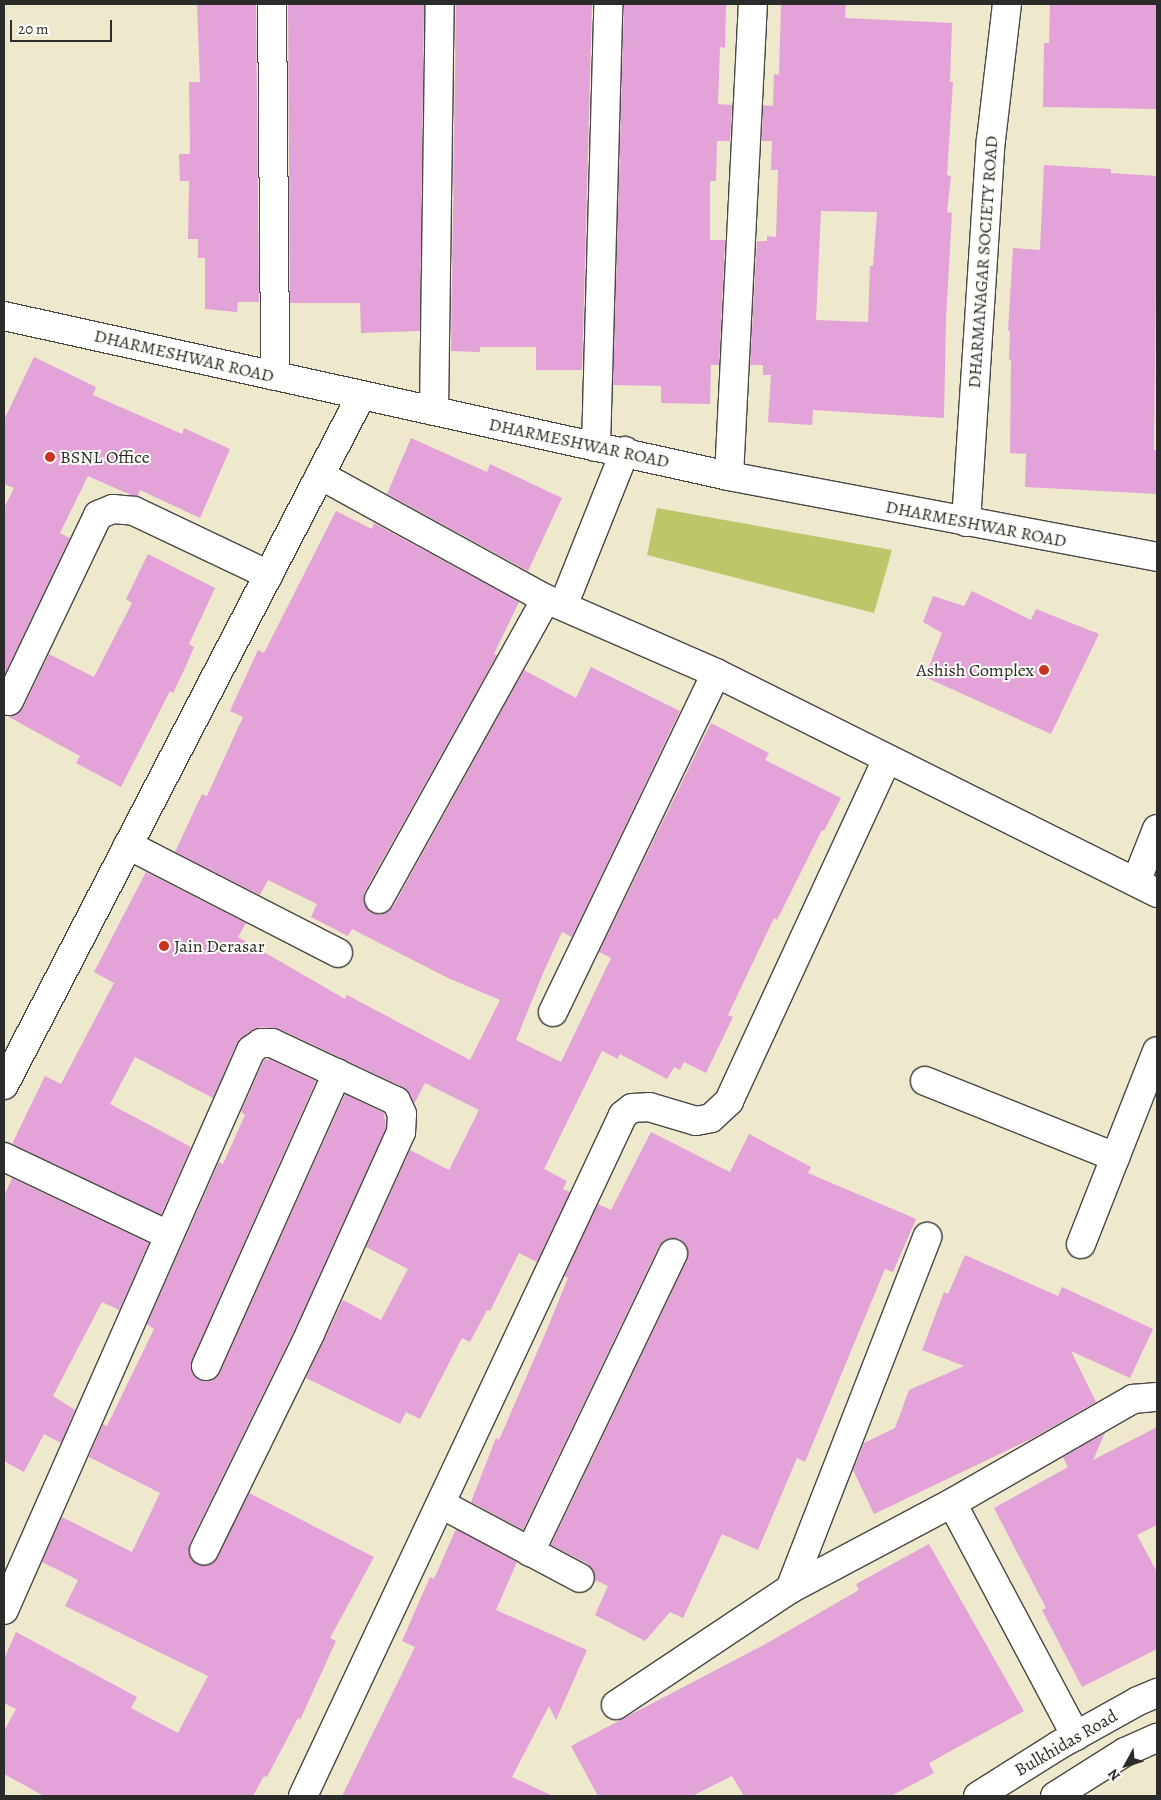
<!DOCTYPE html>
<style>
body{margin:0}
#map{position:relative;width:1161px;height:1800px;overflow:hidden;background:#eee8cd;font-family:Alegreya,serif}
div>[style]{position:absolute}
.green>*{inset:0;background:#bbc769}
.building>*{inset:0;background:#e3a3d8}
.roads{filter:drop-shadow(1px 0 #484743) drop-shadow(-1px 0 #484743) drop-shadow(0 1px #484743) drop-shadow(0 -1px #484743)}
.minor>*{height:28px;margin:-14px;padding:0 14px;transform-origin:14px;border-radius:14px;background:#fff}
.tertiary>*{height:28px;margin:-14px;padding:0 14px;transform-origin:14px;border-radius:14px;background:#fff}
.dots>*{width:14px;height:14px;translate:-50% -50%;box-sizing:border-box;border:2px solid #fdfcf7;border-radius:50%}
span{translate:-50% -50%;white-space:nowrap;text-align:center;line-height:1.15;-webkit-text-stroke:4px #fdfcf7;paint-order:stroke}
.street-label{font-size:18px;color:#2b2b2b}
.poi-label{font-size:18px;color:#2b2b2b}
.left{translate:0 -50%;text-align:left}
.right{translate:-100% -50%;text-align:right}
.frame{position:absolute;inset:0;border:5px solid #2b2b2b;pointer-events:none}
.north{position:absolute;left:1101px;top:1740px;width:50px;height:50px;-webkit-text-stroke:4px #fdfcf7;paint-order:stroke;rotate:231deg;font-size:14px;font-weight:700;line-height:20px;text-align:center;color:#2b2b2b}
.north::after{content:'';display:block;margin:auto;width:18px;height:22px;background:#2b2b2b;clip-path:polygon(50% 0,100% 100%,50% 72%,0 100%)}
.scale{position:absolute;left:10px;top:20px;width:102px;height:22px;box-sizing:border-box;border:2px solid #2b2b2b;border-top:0;padding-left:6px;font-size:15px;line-height:18px;white-space:nowrap;color:#2b2b2b;-webkit-text-stroke:4px #fdfcf7;paint-order:stroke}
</style>
<div id="map">
<div class="green">
<i style="clip-path:polygon(657px 508px,892px 550px,874px 613px,647px 555px)"></i>
</div>
<div class="building">
<i style="clip-path:polygon(197px 4px,256px 4px,259px 302px,238px 302px,237px 312px,205px 309px,205px 258px,198px 258px,198px 239px,188px 239px,189px 181px,180px 181px,179px 154px,190px 154px,189px 82px,200px 82px)"></i>
<i style="clip-path:polygon(288px 4px,424px 4px,420px 331px,361px 333px,360px 303px,290px 303px)"></i>
<i style="clip-path:polygon(456px 4px,592px 4px,582px 370px,536px 370px,536px 347px,480px 347px,480px 352px,451px 351px)"></i>
<i style="clip-path:polygon(624px 4px,726px 5px,725px 48px,720px 47px,718px 104px,732px 105px,730px 141px,717px 141px,716px 181px,710px 181px,710px 240px,725px 240px,719px 365px,711px 365px,710px 404px,661px 403px,661px 386px,613px 385px)"></i>
<i style="clip-path:polygon(evenodd,781px 4px,846px 4px,845px 18px,952px 23px,950px 82px,953px 82px,947px 175px,951px 176px,947px 212px,952px 213px,946px 319px,944px 418px,813px 410px,812px 425px,768px 422px,771px 375px,763px 375px,763px 365px,750px 365px,757px 241px,767px 241px,767px 236px,776px 237px,778px 170px,771px 170px,772px 141px,762px 141px,763px 105px,773px 106px,774px 74px,779px 75px,781px 4px,821px 211px,877px 212px,873px 266px,870px 266px,868px 322px,816px 320px,821px 211px)"></i>
<i style="clip-path:polygon(1050px 4px,1157px 4px,1157px 109px,1043px 107px,1044px 43px,1049px 43px)"></i>
<i style="clip-path:polygon(1044px 165px,1111px 169px,1111px 173px,1157px 176px,1154px 450px,1157px 450px,1157px 494px,1025px 487px,1026px 454px,1010px 453px,1011px 360px,1009px 360px,1010px 331px,1008px 331px,1013px 248px,1040px 250px)"></i>
<i style="clip-path:polygon(34px 357px,96px 387px,93px 395px,182px 434px,184px 428px,230px 449px,200px 518px,140px 490px,138px 496px,131px 495px,88px 476px,60px 533px,70px 538px,4px 676px,4px 508px,14px 488px,4px 484px,4px 420px)"></i>
<i style="clip-path:polygon(411px 438px,487px 472px,490px 464px,562px 498px,528px 571px,387px 494px)"></i>
<i style="clip-path:polygon(336px 511px,372px 529px,374px 523px,519px 602px,494px 654px,497px 655px,365px 891px,363px 900px,366px 907px,371px 912px,380px 915px,387px 912px,393px 907px,524px 670px,576px 698px,591px 667px,680px 711px,572px 937px,562px 932px,544px 971px,516px 1040px,561px 1062px,611px 958px,599px 952px,711px 723px,769px 753px,765px 760px,841px 798px,824px 831px,822px 830px,777px 920px,774px 918px,728px 1015px,733px 1017px,706px 1073px,684px 1062px,680px 1070px,674px 1067px,667px 1079px,620px 1054px,618px 1059px,602px 1051px,544px 1169px,567px 1181px,563px 1189px,570px 1192px,537px 1262px,519px 1253px,490px 1311px,487px 1310px,470px 1342px,462px 1338px,420px 1419px,406px 1412px,400px 1424px,306px 1378px,343px 1300px,381px 1320px,408px 1269px,366px 1247px,410px 1150px,449px 1170px,479px 1110px,425px 1083px,414px 1104px,410px 1094px,403px 1087px,279px 1029px,261px 1027px,252px 1030px,237px 1043px,213px 1098px,135px 1057px,110px 1104px,191px 1147px,161px 1215px,12px 1144px,45px 1076px,61px 1084px,114px 983px,94px 972px,146px 872px,246px 923px,238px 937px,345px 999px,347px 995px,470px 1060px,500px 1000px,448px 978px,352px 929px,348px 936px,311px 917px,317px 904px,268px 880px,260px 895px,175px 852px,202px 794px,207px 796px,243px 717px,230px 711px,258px 650px,264px 653px)"></i>
<i style="clip-path:polygon(148px 554px,215px 588px,189px 644px,194px 647px,186px 666px,173px 693px,170px 691px,121px 787px,76px 763px,80px 756px,7px 716px,17px 714px,23px 708px,49px 654px,94px 677px,132px 603px,126px 599px)"></i>
<i style="clip-path:polygon(972px 591px,1031px 620px,1036px 609px,1099px 634px,1051px 734px,925px 677px,942px 633px,923px 622px,933px 596px,964px 606px)"></i>
<i style="clip-path:polygon(269px 1059px,316px 1081px,192px 1360px,191px 1368px,194px 1376px,199px 1380px,208px 1381px,216px 1378px,220px 1372px,345px 1094px,384px 1113px,386px 1128px,296px 1327px,190px 1543px,189px 1552px,191px 1559px,198px 1564px,206px 1565px,213px 1563px,249px 1493px,374px 1557px,330px 1638px,336px 1641px,300px 1720px,298px 1718px,267px 1777px,264px 1776px,253px 1796px,44px 1796px,4px 1774px,4px 1731px,16px 1709px,4px 1703px,4px 1659px,16px 1632px,137px 1697px,131px 1708px,178px 1733px,208px 1676px,65px 1606px,78px 1580px,42px 1562px,62px 1517px,132px 1552px,160px 1493px,89px 1457px,103px 1424px,107px 1426px,154px 1329px,147px 1324px,219px 1162px,223px 1164px,245px 1115px,241px 1112px,264px 1060px)"></i>
<i style="clip-path:polygon(651px 1132px,730px 1172px,749px 1134px,811px 1167px,808px 1173px,916px 1219px,893px 1272px,885px 1269px,805px 1462px,797px 1458px,758px 1550px,722px 1534px,683px 1618px,670px 1612px,645px 1641px,595px 1615px,608px 1586px,595px 1580px,593px 1570px,588px 1564px,551px 1545px,687px 1260px,688px 1251px,686px 1245px,680px 1239px,671px 1238px,664px 1240px,659px 1246px,523px 1530px,471px 1502px,496px 1438px,499px 1440px,545px 1334px,568px 1278px,564px 1276px,598px 1204px,611px 1210px)"></i>
<i style="clip-path:polygon(12px 1178px,149px 1243px,119px 1310px,102px 1302px,53px 1396px,75px 1410px,61px 1443px,44px 1434px,24px 1472px,4px 1461px,4px 1196px)"></i>
<i style="clip-path:polygon(965px 1255px,1058px 1296px,1062px 1287px,1153px 1329px,1130px 1378px,1071px 1351px,1096px 1402px,1033px 1438px,874px 1514px,853px 1470px,864px 1443px,895px 1428px,909px 1390px,964px 1366px,922px 1350px,944px 1292px,948px 1294px)"></i>
<i style="clip-path:polygon(1157px 1427px,1157px 1525px,1137px 1535px,1157px 1572px,1157px 1649px,1082px 1687px,1042px 1610px,1046px 1608px,994px 1508px,1068px 1467px,1063px 1457px,1105px 1433px,1093px 1460px)"></i>
<i style="clip-path:polygon(456px 1529px,517px 1562px,496px 1610px,587px 1650px,556px 1720px,549px 1706px,512px 1777px,553px 1796px,342px 1796px,415px 1647px,402px 1641px,430px 1577px,434px 1579px)"></i>
<i style="clip-path:polygon(929px 1544px,1024px 1711px,929px 1763px,934px 1773px,891px 1796px,744px 1796px,732px 1776px,692px 1796px,598px 1796px,571px 1746px,769px 1642px,859px 1590px,856px 1584px)"></i>
</div>
<div class="roads">
<div class="minor">
<i style="left:272px;top:4px;width:372px;rotate:89.5deg"></i>
<i style="left:4px;top:316px;width:742px;rotate:12.45deg"></i>
<i style="left:729px;top:476px;width:436px;rotate:10.7deg"></i>
<i style="left:434px;top:411px;width:407px;rotate:-89.2deg"></i>
<i style="left:596px;top:447px;width:443px;rotate:-88.4deg"></i>
<i style="left:320px;top:475px;width:258px;rotate:28.8deg"></i>
<i style="left:546px;top:599px;width:185px;rotate:23.5deg"></i>
<i style="left:716px;top:673px;width:493px;rotate:26.5deg"></i>
<i style="left:729px;top:476px;width:473px;rotate:-87.1deg"></i>
<i style="left:966px;top:522px;width:383px;rotate:-86.3deg"></i>
<i style="left:991px;top:140px;width:137px;rotate:-83.3deg"></i>
<i style="left:563px;top:606px;width:167px;rotate:-68.2deg"></i>
<i style="left:9px;top:701px;width:206px;rotate:-64.4deg"></i>
<i style="left:98px;top:515px;width:16px;rotate:-22deg"></i>
<i style="left:113px;top:509px;width:21px;rotate:5deg"></i>
<i style="left:134px;top:511px;width:149px;rotate:25.4deg"></i>
<i style="left:128px;top:845px;width:236px;rotate:27.2deg"></i>
<i style="left:1136px;top:882px;width:57px;rotate:-68.4deg"></i>
<i style="left:379px;top:899px;width:343px;rotate:-60.9deg"></i>
<i style="left:553px;top:1012px;width:376px;rotate:-64.3deg"></i>
<i style="left:925px;top:1081px;width:205px;rotate:21.8deg"></i>
<i style="left:4px;top:1085px;width:776px;rotate:-62.61deg"></i>
<i style="left:4px;top:1157px;width:182px;rotate:25.4deg"></i>
<i style="left:1081px;top:1244px;width:207px;rotate:-68.5deg"></i>
<i style="left:206px;top:1366px;width:321px;rotate:-65.9deg"></i>
<i style="left:952px;top:1503px;width:264px;rotate:62deg"></i>
<i style="left:441px;top:1504px;width:157px;rotate:28deg"></i>
<i style="left:530px;top:1552px;width:331px;rotate:-64.4deg"></i>
<i style="left:790px;top:1589px;width:378px;rotate:-68.7deg"></i>
<i style="left:4px;top:1610px;width:612px;rotate:-66.2deg"></i>
<i style="left:251px;top:1050px;width:12px;rotate:-35deg"></i>
<i style="left:261px;top:1043px;width:11px"></i>
<i style="left:272px;top:1043px;width:137px;rotate:25.1deg"></i>
<i style="left:396px;top:1101px;width:14px;rotate:65deg"></i>
<i style="left:402px;top:1114px;width:18px;rotate:93deg"></i>
<i style="left:401px;top:1132px;width:222px;rotate:114.3deg"></i>
<i style="left:310px;top:1334px;width:241px;rotate:116.1deg"></i>
<i style="left:616px;top:1705px;width:209px;rotate:-33.7deg"></i>
<i style="left:790px;top:1589px;width:183px;rotate:-28deg"></i>
<i style="left:952px;top:1503px;width:209px;rotate:-29.9deg"></i>
<i style="left:1133px;top:1399px;width:24px;rotate:-5deg"></i>
<i style="left:303px;top:1796px;width:752px;rotate:-64.83deg"></i>
<i style="left:623px;top:1115px;width:11px;rotate:-38deg"></i>
<i style="left:632px;top:1108px;width:17px;rotate:-3deg"></i>
<i style="left:649px;top:1107px;width:49px;rotate:16.6deg"></i>
<i style="left:696px;top:1121px;width:15px;rotate:-11deg"></i>
<i style="left:711px;top:1118px;width:25px;rotate:-43deg"></i>
<i style="left:729px;top:1101px;width:377px;rotate:-65.2deg"></i>
</div>
<div class="tertiary">
<i style="left:978px;top:1796px;width:96px;rotate:-32.2deg"></i>
<i style="left:1059px;top:1745px;width:90px;rotate:-29.1deg"></i>
<i style="left:1138px;top:1701px;width:21px;rotate:-23deg"></i>
<i style="left:1055px;top:1796px;width:83px;rotate:-32.2deg"></i>
<i style="left:1125px;top:1752px;width:35px;rotate:-24deg"></i>
</div>
</div>
<div class="dots">
<i style="left:50px;top:457px;background:#c8321e"></i>
<i style="left:1044px;top:670px;background:#c8321e"></i>
<i style="left:164px;top:946px;background:#c8321e"></i>
</div>
<div class="street-label">
<span style="left:983px;top:262px;rotate:-86deg">DHARMANAGAR SOCIETY ROAD</span>
<span style="left:184px;top:356px;rotate:13deg">DHARMESHWAR ROAD</span>
<span style="left:579px;top:443px;rotate:12deg">DHARMESHWAR ROAD</span>
<span style="left:976px;top:524px;rotate:11deg">DHARMESHWAR ROAD</span>
<span style="left:1066px;top:1743px;rotate:-30deg">Bulkhidas Road</span>
</div>
<div class="poi-label">
<span class="left" style="left:60px;top:457px">BSNL Office</span>
<span class="right" style="left:1034px;top:670px">Ashish Complex</span>
<span class="left" style="left:174px;top:946px">Jain Derasar</span>
</div>
<div class="frame"></div>
<div class="north">N</div>
<div class="scale">20 m</div>
</div>
